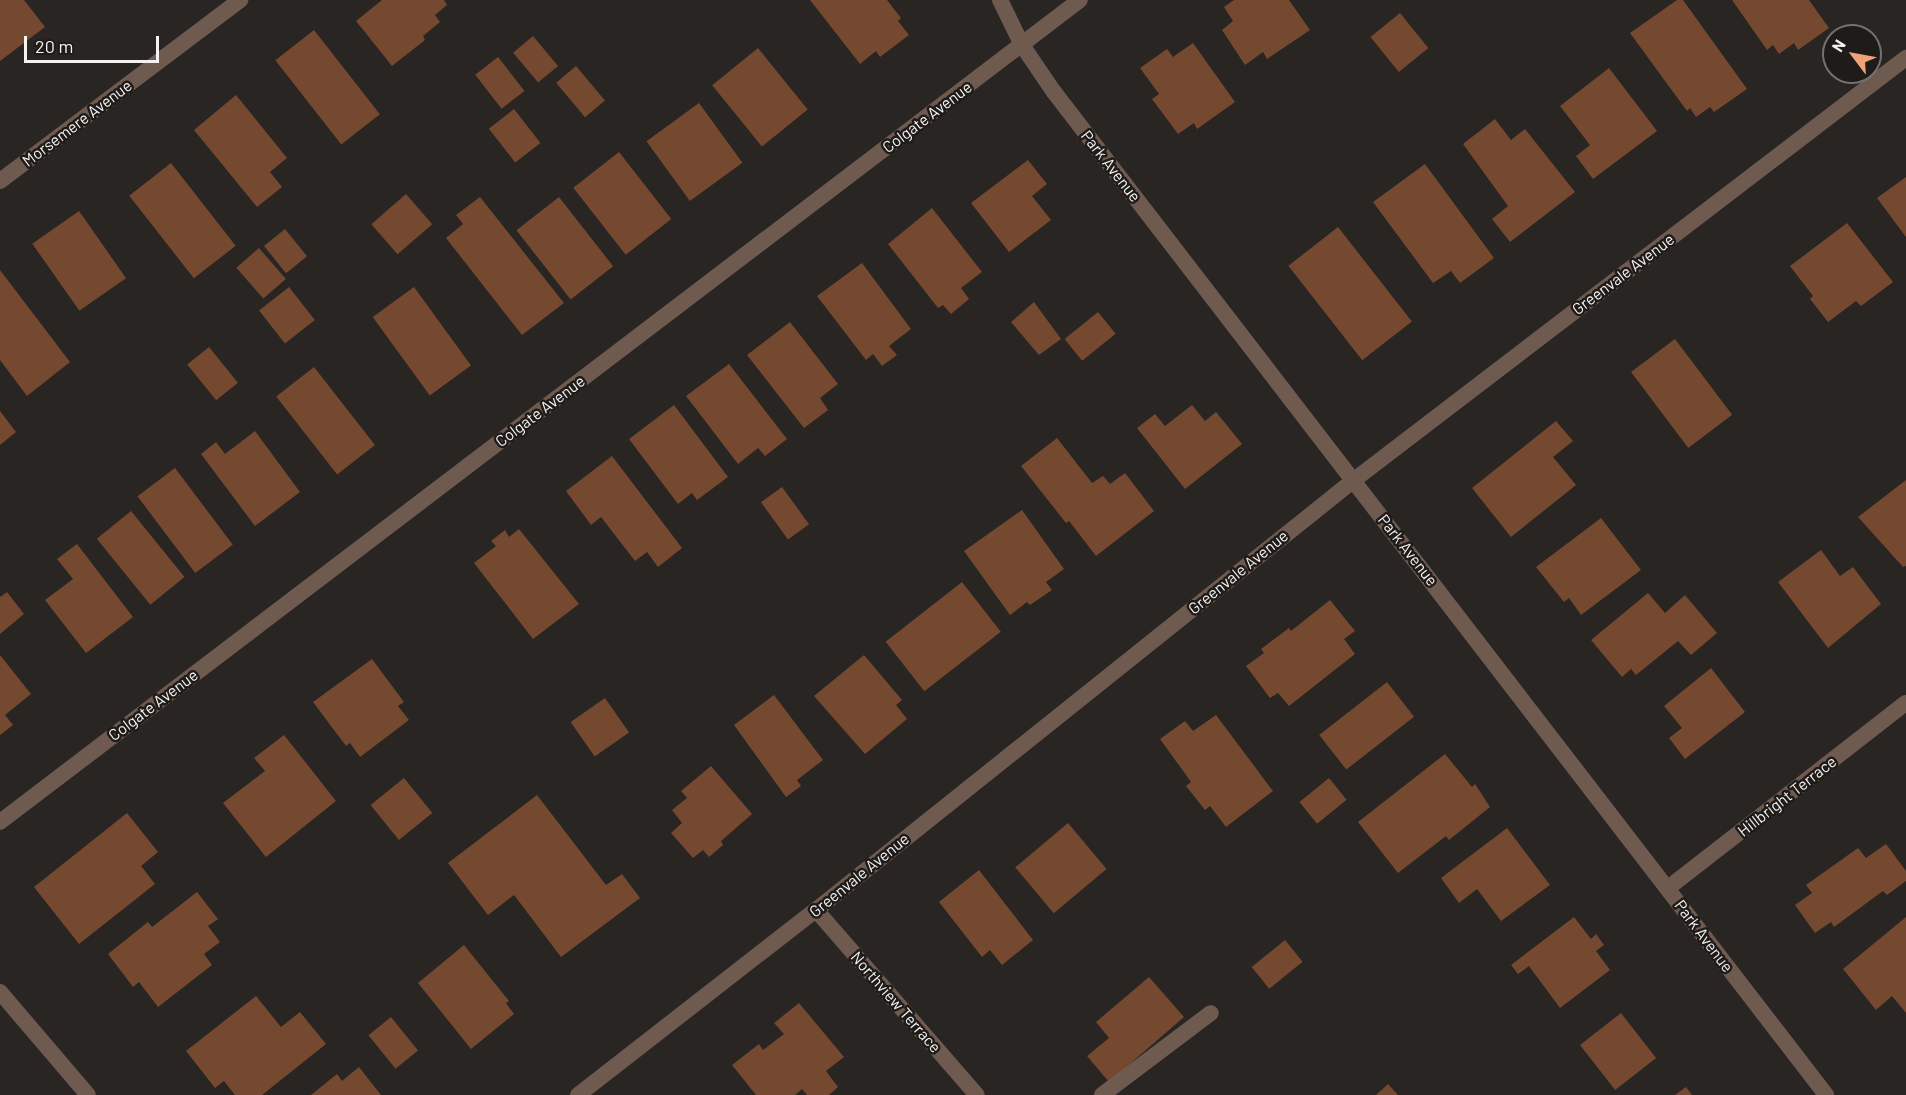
<!DOCTYPE html>
<style>
body{margin:0}
#map{position:relative;width:1906px;height:1095px;overflow:hidden;background:#282523;font-family:Barlow,sans-serif}
div>[style]{position:absolute}
.building>*{inset:0;background:#754830;transform-origin:0 0}
.service>*{height:16px;margin:-8px;padding:0 8px;transform-origin:8px;border-radius:8px;background:#6f5a4f}
.minor>*{height:16px;margin:-8px;padding:0 8px;transform-origin:8px;border-radius:8px;background:#6f5a4f}
.tertiary>*{height:16px;margin:-8px;padding:0 8px;transform-origin:8px;border-radius:8px;background:#6f5a4f}
span{translate:-50% -50%;white-space:nowrap;text-align:center;line-height:1.15;-webkit-text-stroke:5px #1e1b19;paint-order:stroke}
.street-label{font-size:16px;color:#f5f3f2}
.north{position:absolute;left:1822px;top:24px;width:60px;height:60px;box-sizing:border-box;background:#1e1b19;border:2px solid #747170;border-radius:50%;rotate:302deg;font-size:16px;font-weight:700;line-height:24px;text-align:center;color:#f5f3f2}
.north::after{content:'';display:block;margin:auto;width:21px;height:27px;background:#f0a279;clip-path:polygon(50% 0,100% 100%,50% 72%,0 100%)}
.scale{position:absolute;left:24px;top:36px;width:135px;height:27px;box-sizing:border-box;border:3px solid #f5f3f2;border-top:0;padding-left:8px;font-size:18px;line-height:21px;white-space:nowrap;color:#f5f3f2;-webkit-text-stroke:4px #1e1b19;paint-order:stroke}
</style>
<div id="map">
<div class="building">
<i style="clip-path:polygon(0 0,24px 0,45px 27px,0 61px)"></i>
<i style="clip-path:polygon(382px 0,444px 0,447px 5px,435px 15px,440px 22px,423px 36px,425px 40px,392px 66px,356px 21px)"></i>
<i style="clip-path:polygon(810px 0,887px 0,901px 18px,898px 21px,909px 35px,880px 57px,876px 51px,860px 64px)"></i>
<i style="clip-path:polygon(1234px 0,1289px 0,1310px 30px,1267px 59px,1263px 52px,1245px 65px,1222px 30px,1233px 21px,1224px 7px)"></i>
<i style="clip-path:polygon(1677px 0,1683px 0,1747px 89px,1714px 112px,1710px 107px,1696px 117px,1690px 108px,1687px 111px,1630px 33px)"></i>
<i style="clip-path:polygon(1732px 0,1809px 0,1829px 28px,1798px 50px,1794px 43px,1779px 54px,1773px 45px,1767px 50px)"></i>
<i style="left:1400px;top:13px;width:45px;height:38px;rotate:51deg"></i>
<i style="left:314px;top:30px;width:107px;height:49px;rotate:52deg"></i>
<i style="left:533px;top:36px;width:39px;height:26px;rotate:50deg"></i>
<i style="clip-path:polygon(1193px 43px,1235px 102px,1197px 129px,1194px 123px,1178px 134px,1152px 99px,1159px 94px,1140px 68px,1167px 49px,1173px 57px)"></i>
<i style="left:758px;top:48px;width:79px;height:59px;rotate:51deg"></i>
<i style="left:498px;top:57px;width:43px;height:29px;rotate:52deg"></i>
<i style="left:576px;top:66px;width:45px;height:26px;rotate:50deg"></i>
<i style="clip-path:polygon(1609px 68px,1657px 131px,1593px 179px,1576px 156px,1590px 145px,1560px 106px)"></i>
<i style="clip-path:polygon(236px 95px,287px 158px,270px 172px,282px 187px,257px 207px,194px 130px)"></i>
<i style="left:699px;top:103px;width:74px;height:65px;rotate:54deg"></i>
<i style="left:514px;top:109px;width:43px;height:32px;rotate:52deg"></i>
<i style="clip-path:polygon(1495px 119px,1511px 140px,1525px 129px,1575px 192px,1510px 242px,1492px 219px,1508px 206px,1463px 144px)"></i>
<i style="left:619px;top:152px;width:85px;height:58px;rotate:52deg"></i>
<i style="clip-path:polygon(1028px 160px,1047px 184px,1032px 196px,1051px 220px,1009px 252px,971px 203px)"></i>
<i style="left:171px;top:163px;width:105px;height:53px;rotate:52deg"></i>
<i style="clip-path:polygon(1425px 164px,1494px 258px,1460px 283px,1451px 271px,1433px 283px,1373px 202px)"></i>
<i style="clip-path:polygon(1906px 177px,1906px 237px,1877px 198px)"></i>
<i style="left:406px;top:194px;width:40px;height:46px;rotate:49deg"></i>
<i style="clip-path:polygon(480px 197px,564px 303px,522px 335px,446px 238px,463px 224px,456px 215px)"></i>
<i style="left:559px;top:197px;width:88px;height:54px;rotate:52deg"></i>
<i style="clip-path:polygon(932px 208px,982px 272px,961px 288px,969px 299px,951px 314px,943px 305px,938px 308px,888px 244px)"></i>
<i style="left:79px;top:211px;width:82px;height:57px;rotate:55deg"></i>
<i style="clip-path:polygon(1847px 223px,1893px 282px,1861px 306px,1856px 301px,1828px 322px,1810px 299px,1813px 296px,1790px 266px)"></i>
<i style="left:1338px;top:227px;width:120px;height:63px;rotate:52deg"></i>
<i style="left:285px;top:229px;width:35px;height:27px;rotate:51deg"></i>
<i style="left:259px;top:248px;width:41px;height:30px;rotate:49deg"></i>
<i style="clip-path:polygon(862px 263px,911px 329px,889px 346px,897px 355px,882px 366px,873px 354px,866px 360px,817px 296px)"></i>
<i style="clip-path:polygon(0 270px,70px 362px,27px 396px,0 360px)"></i>
<i style="left:289px;top:287px;width:42px;height:38px;rotate:52deg"></i>
<i style="left:414px;top:287px;width:97px;height:51px;rotate:54deg"></i>
<i style="clip-path:polygon(1034px 302px,1061px 339px,1039px 355px,1011px 322px)"></i>
<i style="left:1098px;top:312px;width:28px;height:43px;rotate:51deg"></i>
<i style="clip-path:polygon(790px 322px,838px 384px,820px 398px,828px 410px,804px 428px,747px 355px)"></i>
<i style="left:1675px;top:339px;width:95px;height:55px;rotate:53deg"></i>
<i style="left:209px;top:347px;width:46px;height:28px;rotate:51deg"></i>
<i style="clip-path:polygon(729px 364px,787px 439px,765px 456px,758px 448px,738px 464px,686px 396px)"></i>
<i style="left:314px;top:367px;width:99px;height:48px;rotate:52deg"></i>
<i style="clip-path:polygon(674px 405px,728px 477px,697px 500px,692px 493px,678px 504px,629px 439px)"></i>
<i style="clip-path:polygon(1192px 405px,1205px 421px,1216px 412px,1242px 444px,1185px 489px,1137px 428px,1155px 414px,1165px 426px)"></i>
<i style="clip-path:polygon(0 411px,16px 432px,0 445px)"></i>
<i style="clip-path:polygon(1556px 421px,1573px 441px,1553px 457px,1576px 485px,1511px 537px,1472px 488px)"></i>
<i style="clip-path:polygon(255px 431px,300px 492px,255px 526px,201px 454px,216px 442px,225px 454px)"></i>
<i style="clip-path:polygon(1057px 438px,1092px 483px,1103px 476px,1110px 484px,1125px 473px,1154px 511px,1096px 556px,1069px 521px,1066px 523px,1021px 466px)"></i>
<i style="clip-path:polygon(612px 456px,682px 548px,658px 567px,647px 552px,635px 561px,601px 517px,591px 525px,566px 491px)"></i>
<i style="left:175px;top:468px;width:96px;height:47px;rotate:53deg"></i>
<i style="clip-path:polygon(1906px 480px,1906px 566px,1903px 567px,1858px 517px)"></i>
<i style="left:782px;top:487px;width:46px;height:26px;rotate:54deg"></i>
<i style="clip-path:polygon(1022px 510px,1064px 569px,1046px 582px,1052px 590px,1030px 605px,1027px 602px,1010px 615px,964px 551px)"></i>
<i style="left:131px;top:511px;width:85px;height:44px;rotate:51deg"></i>
<i style="clip-path:polygon(1601px 518px,1641px 570px,1581px 615px,1569px 598px,1564px 602px,1536px 567px)"></i>
<i style="clip-path:polygon(519px 529px,579px 604px,533px 639px,474px 563px,496px 546px,491px 541px,505px 530px,509px 537px)"></i>
<i style="clip-path:polygon(77px 544px,133px 617px,86px 653px,45px 600px,73px 579px,57px 559px)"></i>
<i style="clip-path:polygon(1821px 550px,1840px 576px,1853px 567px,1881px 604px,1828px 648px,1778px 582px)"></i>
<i style="left:962px;top:582px;width:63px;height:97px;rotate:52deg"></i>
<i style="clip-path:polygon(7px 592px,24px 614px,0 634px,0 597px)"></i>
<i style="clip-path:polygon(1648px 593px,1665px 613px,1685px 595px,1717px 633px,1691px 655px,1678px 641px,1636px 675px,1631px 669px,1622px 677px,1591px 640px)"></i>
<i style="clip-path:polygon(1330px 600px,1355px 631px,1344px 639px,1355px 654px,1289px 706px,1278px 693px,1270px 698px,1246px 666px,1264px 653px,1261px 649px,1289px 628px,1291px 631px)"></i>
<i style="clip-path:polygon(0 655px,31px 694px,5px 715px,13px 725px,0 735px)"></i>
<i style="clip-path:polygon(864px 655px,902px 700px,896px 705px,907px 719px,865px 754px,814px 696px)"></i>
<i style="clip-path:polygon(372px 659px,404px 702px,398px 706px,409px 720px,360px 757px,350px 743px,346px 746px,313px 702px)"></i>
<i style="clip-path:polygon(1711px 668px,1745px 712px,1685px 759px,1669px 738px,1682px 728px,1664px 706px)"></i>
<i style="left:1387px;top:682px;width:44px;height:86px;rotate:52deg"></i>
<i style="clip-path:polygon(774px 695px,823px 760px,797px 780px,801px 786px,786px 797px,734px 725px)"></i>
<i style="left:605px;top:698px;width:42px;height:42px;rotate:55deg"></i>
<i style="clip-path:polygon(1216px 715px,1273px 791px,1226px 827px,1210px 806px,1205px 810px,1186px 786px,1191px 782px,1160px 739px,1185px 721px,1193px 731px)"></i>
<i style="clip-path:polygon(284px 735px,336px 801px,266px 857px,223px 803px,265px 771px,254px 758px)"></i>
<i style="clip-path:polygon(1445px 754px,1472px 787px,1475px 784px,1490px 807px,1449px 840px,1446px 836px,1398px 873px,1358px 822px)"></i>
<i style="clip-path:polygon(711px 766px,752px 814px,721px 841px,723px 845px,709px 857px,703px 850px,693px 858px,671px 833px,682px 823px,672px 810px,687px 798px,681px 791px)"></i>
<i style="left:404px;top:778px;width:45px;height:43px;rotate:51deg"></i>
<i style="left:1329px;top:778px;width:28px;height:38px;rotate:51deg"></i>
<i style="clip-path:polygon(537px 795px,606px 885px,622px 874px,640px 898px,561px 957px,514px 895px,488px 915px,448px 863px)"></i>
<i style="clip-path:polygon(127px 813px,158px 852px,141px 866px,155px 884px,79px 944px,34px 887px)"></i>
<i style="left:1068px;top:823px;width:60px;height:69px;rotate:50deg"></i>
<i style="clip-path:polygon(1507px 828px,1550px 885px,1501px 921px,1477px 889px,1459px 903px,1441px 878px)"></i>
<i style="clip-path:polygon(1886px 844px,1906px 871px,1906px 881px,1887px 895px,1883px 891px,1834px 927px,1831px 922px,1815px 933px,1795px 905px,1812px 893px,1806px 885px,1858px 848px,1866px 858px)"></i>
<i style="clip-path:polygon(979px 870px,1033px 940px,1002px 965px,990px 950px,982px 957px,939px 902px)"></i>
<i style="clip-path:polygon(197px 892px,218px 919px,208px 926px,220px 942px,204px 954px,212px 965px,158px 1007px,139px 982px,133px 987px,108px 954px,148px 922px,152px 927px)"></i>
<i style="clip-path:polygon(1574px 917px,1591px 939px,1596px 934px,1604px 945px,1596px 951px,1610px 970px,1560px 1008px,1529px 966px,1518px 974px,1511px 965px)"></i>
<i style="clip-path:polygon(1906px 917px,1906px 1013px,1892px 996px,1876px 1010px,1843px 969px)"></i>
<i style="left:1285px;top:940px;width:28px;height:43px;rotate:51deg"></i>
<i style="clip-path:polygon(464px 945px,509px 1001px,506px 1003px,514px 1014px,471px 1049px,418px 983px)"></i>
<i style="clip-path:polygon(1149px 977px,1184px 1017px,1109px 1082px,1087px 1056px,1109px 1038px,1096px 1022px)"></i>
<i style="clip-path:polygon(256px 996px,281px 1027px,300px 1012px,326px 1044px,262px 1095px,235px 1095px,224px 1081px,215px 1088px,186px 1051px)"></i>
<i style="clip-path:polygon(799px 1003px,844px 1057px,826px 1071px,838px 1087px,829px 1095px,807px 1095px,802px 1089px,795px 1095px,756px 1095px,732px 1065px,759px 1044px,763px 1050px,784px 1034px,774px 1023px)"></i>
<i style="left:1621px;top:1013px;width:57px;height:52px;rotate:52deg"></i>
<i style="left:391px;top:1017px;width:43px;height:29px;rotate:51deg"></i>
<i style="clip-path:polygon(359px 1067px,381px 1095px,311px 1095px,337px 1074px,342px 1081px)"></i>
<i style="clip-path:polygon(1388px 1084px,1398px 1095px,1376px 1095px)"></i>
<i style="clip-path:polygon(1686px 1087px,1692px 1095px,1675px 1095px)"></i>
</div>
<div class="service">
<i style="left:1102px;top:1095px;width:136px;rotate:-37deg"></i>
</div>
<div class="minor">
<i style="left:0;top:181px;width:301px;rotate:-37deg"></i>
<i style="left:0;top:822px;width:1357px;rotate:-37.28deg"></i>
<i style="left:1668px;top:888px;width:301px;rotate:-37.9deg"></i>
<i style="left:816px;top:910px;width:245px;rotate:49deg"></i>
<i style="left:578px;top:1095px;width:301px;rotate:-37.9deg"></i>
<i style="left:816px;top:910px;width:689px;rotate:-38.63deg"></i>
<i style="left:1354px;top:480px;width:695px;rotate:-37.4deg"></i>
</div>
<div class="tertiary">
<i style="left:1000px;top:0;width:50px;rotate:63.9deg"></i>
<i style="left:1022px;top:45px;width:57px;rotate:55.8deg"></i>
<i style="left:1054px;top:92px;width:1266px;rotate:52.41deg"></i>
<i style="left:0;top:992px;width:135px;rotate:49.5deg"></i>
</div>
<div class="street-label">
<span style="left:927px;top:117px;rotate:-37deg">Colgate Avenue</span>
<span style="left:77px;top:123px;rotate:-37deg">Morsemere Avenue</span>
<span style="left:1111px;top:166px;rotate:52deg">Park Avenue</span>
<span style="left:1623px;top:274px;rotate:-37deg">Greenvale Avenue</span>
<span style="left:540px;top:411px;rotate:-37deg">Colgate Avenue</span>
<span style="left:1408px;top:550px;rotate:52deg">Park Avenue</span>
<span style="left:1238px;top:572px;rotate:-39deg">Greenvale Avenue</span>
<span style="left:153px;top:705px;rotate:-37deg">Colgate Avenue</span>
<span style="left:1787px;top:796px;rotate:-38deg">Hillbright Terrace</span>
<span style="left:859px;top:875px;rotate:-39deg">Greenvale Avenue</span>
<span style="left:1704px;top:936px;rotate:53deg">Park Avenue</span>
<span style="left:896px;top:1002px;rotate:49deg">Northview Terrace</span>
</div>
<div class="north">N</div>
<div class="scale">20 m</div>
</div>
